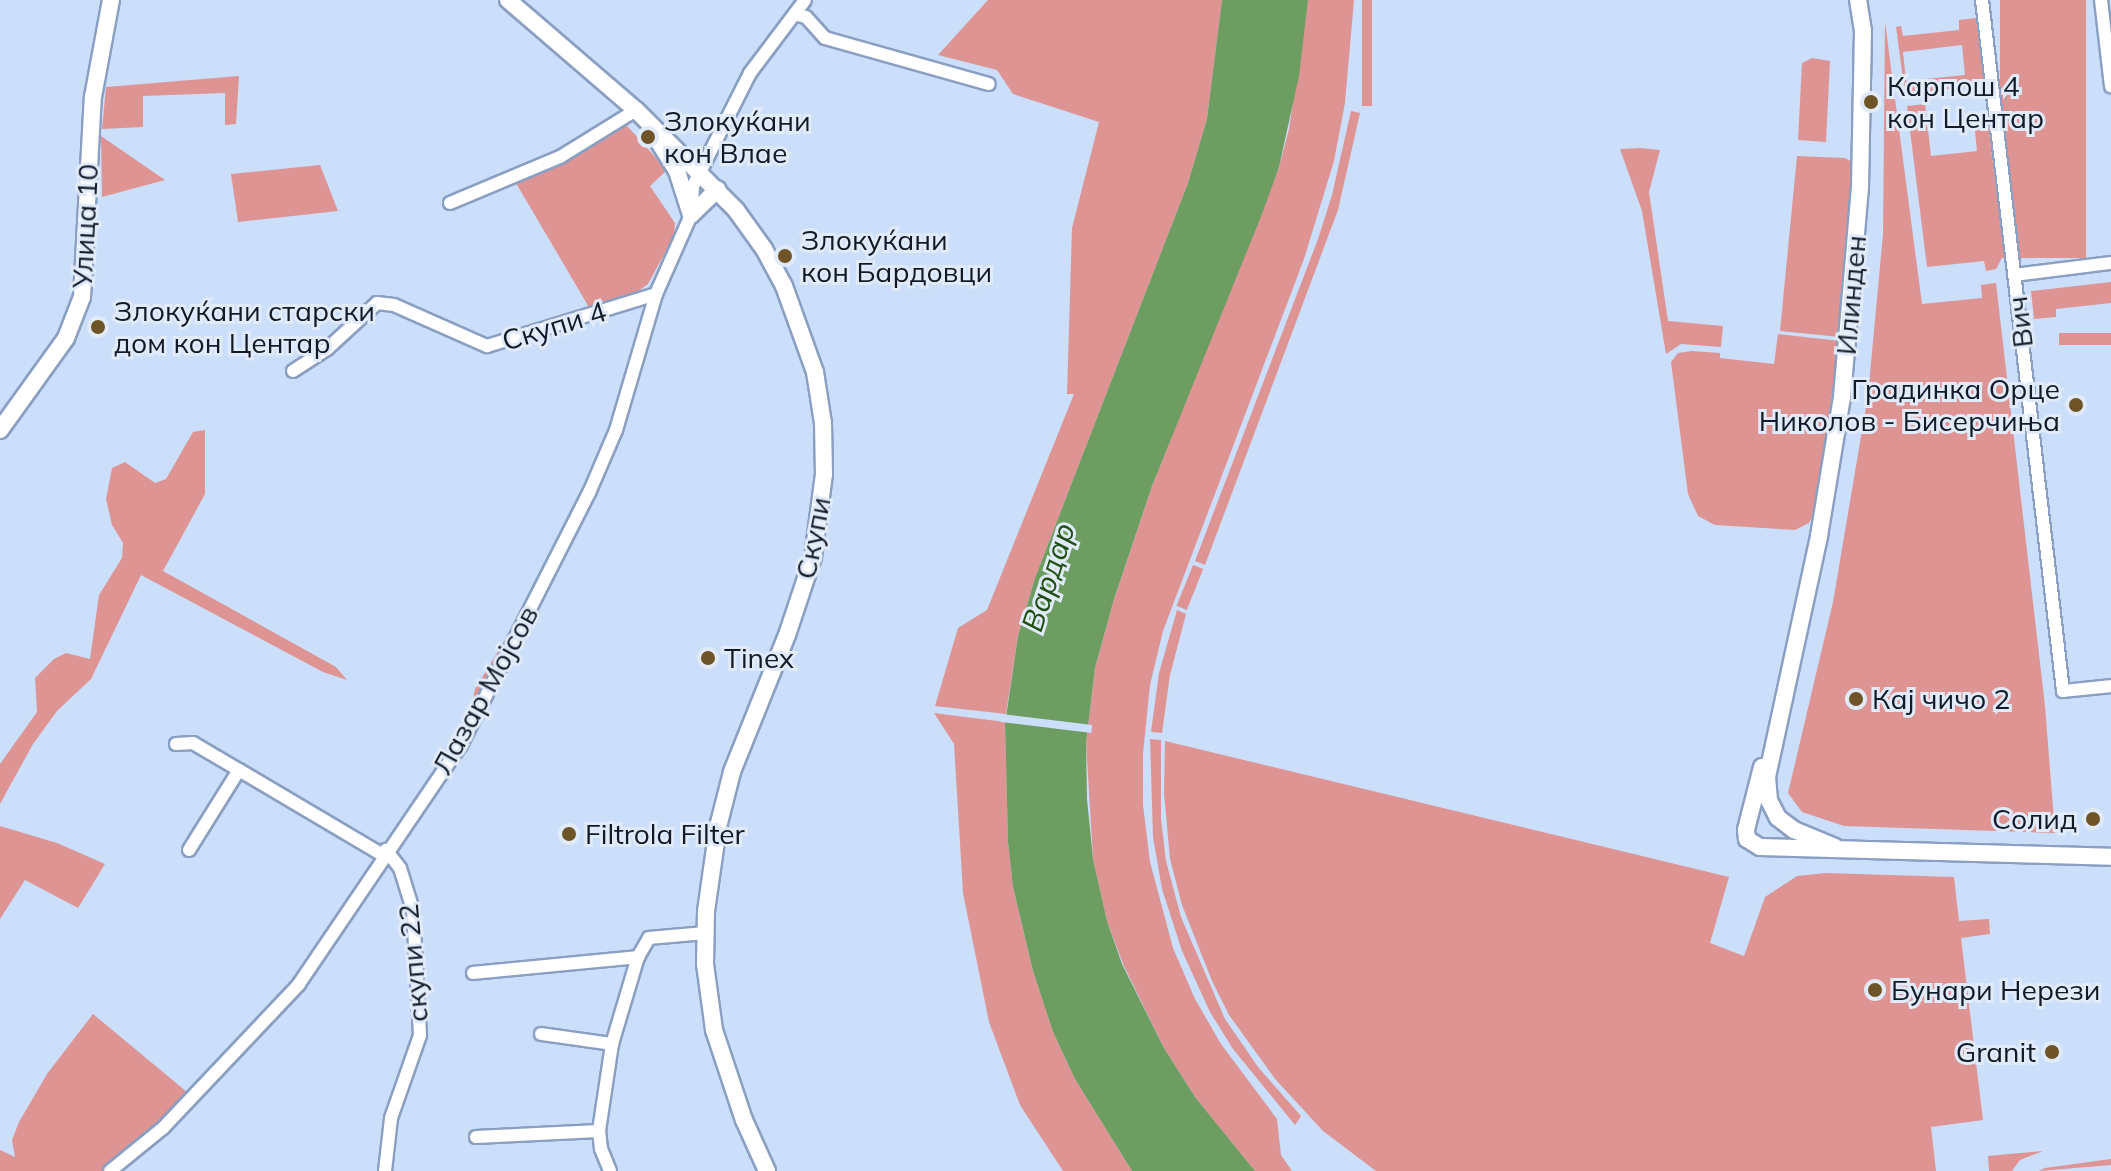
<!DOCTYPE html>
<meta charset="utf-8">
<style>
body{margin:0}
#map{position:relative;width:2111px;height:1171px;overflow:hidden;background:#cbdefa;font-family:Mulish,sans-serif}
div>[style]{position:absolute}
.green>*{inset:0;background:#df9494;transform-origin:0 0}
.water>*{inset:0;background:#6d9d60}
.pier>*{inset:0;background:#cbdefa;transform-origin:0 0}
.roads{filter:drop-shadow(2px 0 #8a9fc1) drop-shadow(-2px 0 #8a9fc1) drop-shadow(0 2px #8a9fc1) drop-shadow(0 -2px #8a9fc1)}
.minor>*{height:12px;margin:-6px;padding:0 6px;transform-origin:6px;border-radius:6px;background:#fff}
.tertiary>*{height:16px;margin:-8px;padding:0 8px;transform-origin:8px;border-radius:8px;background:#fff}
.dots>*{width:22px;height:22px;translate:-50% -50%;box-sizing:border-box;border:4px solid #e1eaf9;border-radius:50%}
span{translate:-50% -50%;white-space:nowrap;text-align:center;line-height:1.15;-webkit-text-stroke:6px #e1eaf9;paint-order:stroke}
.poi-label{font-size:28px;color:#121a27}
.left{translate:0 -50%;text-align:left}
.right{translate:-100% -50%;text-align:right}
.street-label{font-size:28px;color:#121a27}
.water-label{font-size:30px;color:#204f12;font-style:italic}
</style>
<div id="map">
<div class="green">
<i style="clip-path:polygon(988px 0,1222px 0,1207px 119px,1188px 183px,1035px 578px,1018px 636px,1006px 714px,935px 706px,958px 628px,987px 610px,1074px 394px,1067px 394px,1072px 228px,1099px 122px,1013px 94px,997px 70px,938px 55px)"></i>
<i style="clip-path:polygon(1308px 0,1354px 0,1345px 103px,1334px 161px,1304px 259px,1163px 631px,1150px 685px,1143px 754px,1143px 805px,1150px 862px,1173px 948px,1195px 999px,1221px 1044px,1277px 1119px,1281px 1155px,1292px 1171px,1255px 1171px,1195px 1097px,1164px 1048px,1123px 964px,1107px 921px,1093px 859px,1086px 743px,1095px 668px,1114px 599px,1152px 486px,1279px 167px,1289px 129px)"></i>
<i style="left:1362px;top:0;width:10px;height:106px"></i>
<i style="left:2000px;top:0;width:86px;height:258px"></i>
<i style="clip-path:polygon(evenodd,1976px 18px,1984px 85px,1905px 94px,1896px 27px,1901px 26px,1903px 36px,1959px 30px,1959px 20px,1976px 18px,1962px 45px,1965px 75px,1906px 81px,1903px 52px,1962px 45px)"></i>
<i style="clip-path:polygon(1885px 22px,1922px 304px,1982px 298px,1981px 285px,1996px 283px,2045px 706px,2055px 833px,1844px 826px,1802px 812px,1788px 793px,1833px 602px,1868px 395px,1883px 234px)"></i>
<i style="clip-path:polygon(1812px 58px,1830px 61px,1826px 142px,1798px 140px,1802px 63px)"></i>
<i style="clip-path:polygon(239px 76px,236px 124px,225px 125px,225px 93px,143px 96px,143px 127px,102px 129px,106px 87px)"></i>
<i style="clip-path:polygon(1925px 104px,1931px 156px,1977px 151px,1974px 121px,1988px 123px,2004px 254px,1996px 269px,1986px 271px,1984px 261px,1927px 267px,1907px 106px)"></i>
<i style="clip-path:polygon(1351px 111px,1360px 113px,1338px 210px,1205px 565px,1195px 561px,1318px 239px,1332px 195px)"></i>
<i style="clip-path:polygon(619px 117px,667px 170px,650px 186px,675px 223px,674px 236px,648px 284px,633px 295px,590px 309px,513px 178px)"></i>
<i style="clip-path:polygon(101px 136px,165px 180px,102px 197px)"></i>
<i style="clip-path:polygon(1640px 148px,1660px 150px,1649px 192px,1668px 321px,1723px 326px,1721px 347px,1681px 344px,1666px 354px,1642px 211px,1620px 149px)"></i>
<i style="clip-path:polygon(1797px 156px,1845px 158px,1852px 162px,1840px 337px,1780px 331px)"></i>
<i style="clip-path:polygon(320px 165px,338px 211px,238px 222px,231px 174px)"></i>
<i style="clip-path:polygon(2111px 282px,2111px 303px,2056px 309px,2056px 317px,2034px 319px,2031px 291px)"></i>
<i style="left:2111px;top:333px;width:12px;height:52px;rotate:90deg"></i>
<i style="clip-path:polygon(1778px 334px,1840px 341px,1814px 513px,1809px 523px,1795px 530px,1715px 525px,1698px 516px,1688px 494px,1671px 362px,1678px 353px,1692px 351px,1720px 353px,1720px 358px,1774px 364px)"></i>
<i style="clip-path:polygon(205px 430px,205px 494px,163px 571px,336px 667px,347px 680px,323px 672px,141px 575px,91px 679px,57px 711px,33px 744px,0 804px,0 764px,37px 712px,35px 678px,54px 659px,66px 653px,90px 659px,99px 595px,122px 558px,123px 543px,112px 525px,106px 499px,112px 468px,125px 462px,155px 483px,166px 479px,193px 432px)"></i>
<i style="left:1193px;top:565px;width:11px;height:44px;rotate:22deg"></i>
<i style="clip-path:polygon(1177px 610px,1186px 614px,1170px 675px,1162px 733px,1151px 732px,1159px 673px)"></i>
<i style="clip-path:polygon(502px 645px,510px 649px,474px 721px,471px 709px,475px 689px)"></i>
<i style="clip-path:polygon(934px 713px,1005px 722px,1008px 842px,1013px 887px,1033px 971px,1053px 1032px,1075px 1079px,1132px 1171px,1063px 1171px,1020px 1105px,989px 1022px,963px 893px,954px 744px)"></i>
<i style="clip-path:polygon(1150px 739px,1161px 740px,1161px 819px,1166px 861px,1181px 917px,1225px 1019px,1258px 1067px,1301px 1116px,1295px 1125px,1233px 1049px,1210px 1012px,1182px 951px,1162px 889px,1153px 837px)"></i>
<i style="clip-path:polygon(1165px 741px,1729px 877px,1710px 943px,1744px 956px,1765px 897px,1797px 876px,1826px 873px,1954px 877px,1959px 921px,1989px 919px,1990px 934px,1961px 938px,1983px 1120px,1931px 1127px,1936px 1171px,1376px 1171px,1323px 1131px,1276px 1080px,1229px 1015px,1212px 981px,1182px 905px,1170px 859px,1164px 793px)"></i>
<i style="clip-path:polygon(0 826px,57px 843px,105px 864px,78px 908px,25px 880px,0 919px)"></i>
<i style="clip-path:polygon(93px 1014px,193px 1097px,110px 1171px,0 1171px,0 1150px,15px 1157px,12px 1140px,19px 1122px,47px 1074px)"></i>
<i style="clip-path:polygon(2043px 1151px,2020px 1160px,2012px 1171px,1989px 1171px,1988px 1156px)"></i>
<i style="clip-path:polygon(2111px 1159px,2111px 1165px,2039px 1171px,2045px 1168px)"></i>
</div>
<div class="water">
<i style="clip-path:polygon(1222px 0,1308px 0,1299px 76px,1279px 167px,1262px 214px,1152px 486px,1114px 599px,1095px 668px,1086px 743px,1087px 799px,1093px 859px,1107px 921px,1122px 964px,1164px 1048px,1195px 1097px,1255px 1171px,1132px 1171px,1075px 1079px,1053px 1032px,1033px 971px,1013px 887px,1008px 842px,1005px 724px,1018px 636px,1035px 578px,1188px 183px,1207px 119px)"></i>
</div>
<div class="pier">
<i style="left:1002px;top:714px;width:91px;height:8px;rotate:7deg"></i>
</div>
<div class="roads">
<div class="minor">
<i style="left:1982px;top:0;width:696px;rotate:83.31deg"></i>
<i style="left:2063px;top:691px;width:48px;rotate:-5.9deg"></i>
<i style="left:2101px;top:0;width:87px;rotate:83.4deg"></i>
<i style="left:797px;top:15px;width:9px;rotate:13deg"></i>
<i style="left:806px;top:17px;width:28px;rotate:48deg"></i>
<i style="left:825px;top:38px;width:170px;rotate:15.7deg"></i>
<i style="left:450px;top:203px;width:119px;rotate:-22.7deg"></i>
<i style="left:560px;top:157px;width:89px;rotate:-31.7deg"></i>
<i style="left:2014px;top:275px;width:98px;rotate:-7.1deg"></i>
<i style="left:293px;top:371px;width:40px;rotate:-32.9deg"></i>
<i style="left:327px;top:349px;width:68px;rotate:-42.6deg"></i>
<i style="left:377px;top:303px;width:17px;rotate:7deg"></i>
<i style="left:394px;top:305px;width:102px;rotate:23.8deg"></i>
<i style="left:487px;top:346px;width:177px;rotate:-17.1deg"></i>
<i style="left:176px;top:744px;width:17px;rotate:-3deg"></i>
<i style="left:193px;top:743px;width:53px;rotate:30.4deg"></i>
<i style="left:189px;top:850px;width:94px;rotate:-58deg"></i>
<i style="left:239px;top:770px;width:167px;rotate:30.6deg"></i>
<i style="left:473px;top:973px;width:166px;rotate:-5.5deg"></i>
<i style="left:541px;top:1034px;width:72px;rotate:8deg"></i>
<i style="left:476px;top:1137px;width:123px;rotate:-2.8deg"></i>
<i style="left:110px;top:1171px;width:68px;rotate:-39.1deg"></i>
<i style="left:163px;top:1128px;width:198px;rotate:-46.6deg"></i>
<i style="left:299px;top:984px;width:289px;rotate:-55.9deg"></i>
<i style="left:461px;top:745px;width:283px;rotate:-63.1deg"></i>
<i style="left:589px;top:493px;width:69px;rotate:-66.8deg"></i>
<i style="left:616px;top:430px;width:142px;rotate:-73.6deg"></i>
<i style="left:656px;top:294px;width:86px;rotate:-66.1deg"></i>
<i style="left:691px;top:215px;width:29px;rotate:-86deg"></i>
<i style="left:693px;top:186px;width:127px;rotate:-63.2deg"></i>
<i style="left:750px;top:73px;width:91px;rotate:-53deg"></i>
<i style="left:385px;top:1171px;width:53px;rotate:-83.5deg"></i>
<i style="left:391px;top:1118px;width:88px;rotate:-70.7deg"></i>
<i style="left:420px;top:1035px;width:125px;rotate:-93.2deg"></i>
<i style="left:413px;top:910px;width:44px;rotate:-107.2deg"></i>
<i style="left:400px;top:868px;width:23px;rotate:-128deg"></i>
<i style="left:610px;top:1171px;width:24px;rotate:-112deg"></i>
<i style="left:601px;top:1149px;width:18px;rotate:-96deg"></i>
<i style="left:599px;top:1131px;width:88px;rotate:-81.5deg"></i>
<i style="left:612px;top:1044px;width:91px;rotate:-73.4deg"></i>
<i style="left:638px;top:957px;width:22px;rotate:-60deg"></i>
<i style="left:649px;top:938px;width:56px;rotate:-5.1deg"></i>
</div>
<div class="tertiary">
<i style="left:508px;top:0;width:169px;rotate:40.7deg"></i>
<i style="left:636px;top:110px;width:141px;rotate:45deg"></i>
<i style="left:736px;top:210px;width:48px;rotate:54.3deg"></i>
<i style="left:764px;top:249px;width:42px;rotate:61.6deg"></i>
<i style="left:784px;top:286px;width:91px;rotate:70.2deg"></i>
<i style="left:815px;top:372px;width:52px;rotate:81.1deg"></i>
<i style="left:823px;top:423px;width:51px;rotate:88.9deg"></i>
<i style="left:824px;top:474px;width:84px;rotate:97.5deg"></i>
<i style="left:813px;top:557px;width:82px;rotate:108.4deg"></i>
<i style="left:787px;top:635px;width:148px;rotate:111.9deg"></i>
<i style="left:732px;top:772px;width:57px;rotate:104.3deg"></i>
<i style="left:718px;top:827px;width:85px;rotate:98.1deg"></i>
<i style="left:706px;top:911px;width:53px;rotate:91.1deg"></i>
<i style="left:705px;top:964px;width:67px;rotate:82.2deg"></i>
<i style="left:714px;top:1030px;width:95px;rotate:71.6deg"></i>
<i style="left:744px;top:1120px;width:56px;rotate:65.7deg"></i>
<i style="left:655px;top:136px;width:41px;rotate:57.8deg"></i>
<i style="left:677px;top:171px;width:46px;rotate:72.3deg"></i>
<i style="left:691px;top:215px;width:37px;rotate:-44deg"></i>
<i style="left:0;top:430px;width:113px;rotate:-54.3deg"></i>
<i style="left:66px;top:338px;width:44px;rotate:-68.7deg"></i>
<i style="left:82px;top:297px;width:200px;rotate:-86.9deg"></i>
<i style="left:93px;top:97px;width:99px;rotate:-79.5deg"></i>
<i style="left:1762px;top:767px;width:65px;rotate:104.3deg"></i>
<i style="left:1746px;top:830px;width:9px;rotate:84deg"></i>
<i style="left:1747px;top:839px;width:15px;rotate:32deg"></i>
<i style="left:1760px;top:847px;width:351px;rotate:1.6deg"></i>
<i style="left:1835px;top:847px;width:44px;rotate:-157.5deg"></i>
<i style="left:1794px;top:830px;width:20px;rotate:-143deg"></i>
<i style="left:1778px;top:818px;width:20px;rotate:-117deg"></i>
<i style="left:1769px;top:800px;width:23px;rotate:-95deg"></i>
<i style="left:1767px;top:777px;width:247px;rotate:-77.8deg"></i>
<i style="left:1819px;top:536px;width:141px;rotate:-80.6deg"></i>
<i style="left:1842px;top:397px;width:211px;rotate:-85.1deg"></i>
<i style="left:1860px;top:187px;width:156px;rotate:-88.9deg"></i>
<i style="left:1863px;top:31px;width:31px;rotate:-99deg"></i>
</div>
</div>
<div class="dots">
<i style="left:1871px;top:102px;background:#6e5426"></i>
<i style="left:648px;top:137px;background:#6e5426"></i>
<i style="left:785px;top:256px;background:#6e5426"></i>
<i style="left:98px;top:327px;background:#6e5426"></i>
<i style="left:2076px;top:405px;background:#6e5426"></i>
<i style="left:708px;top:658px;background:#6e5426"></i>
<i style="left:1856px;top:699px;background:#6e5426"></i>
<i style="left:2093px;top:819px;background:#6e5426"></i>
<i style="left:569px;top:834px;background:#6e5426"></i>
<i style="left:1875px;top:990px;background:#6e5426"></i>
<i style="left:2052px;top:1052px;background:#6e5426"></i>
</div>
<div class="poi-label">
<span class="left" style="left:1887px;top:102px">Карпош 4<br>кон Центар</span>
<span class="left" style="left:664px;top:137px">Злокуќани<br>кон Влае</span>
<span class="left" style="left:801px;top:256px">Злокуќани<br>кон Бардовци</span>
<span class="left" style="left:114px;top:327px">Злокуќани старски<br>дом кон Центар</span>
<span class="right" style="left:2060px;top:405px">Градинка Орце<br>Николов - Бисерчиња</span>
<span class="left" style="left:724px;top:658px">Tinex</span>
<span class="left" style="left:1872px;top:699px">Кај чичо 2</span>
<span class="right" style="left:2077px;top:819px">Солид</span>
<span class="left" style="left:585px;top:834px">Filtrola Filter</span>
<span class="left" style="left:1891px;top:990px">Бунари Нерези</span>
<span class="right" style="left:2036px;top:1052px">Granit</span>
</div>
<div class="street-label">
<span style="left:85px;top:226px;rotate:-87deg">Улица 10</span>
<span style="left:1851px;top:295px;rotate:-85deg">Илинден</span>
<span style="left:2020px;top:322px;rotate:-97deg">Вич</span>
<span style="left:554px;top:326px;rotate:-17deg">Cкупи 4</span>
<span style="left:813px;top:538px;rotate:-79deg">Скупи</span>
<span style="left:485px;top:690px;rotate:-61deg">Лазар Мојсов</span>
<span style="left:413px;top:963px;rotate:-95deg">скупи 22</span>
</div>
<div class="water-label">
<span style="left:1048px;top:577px;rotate:-72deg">Вардар</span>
</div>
</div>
